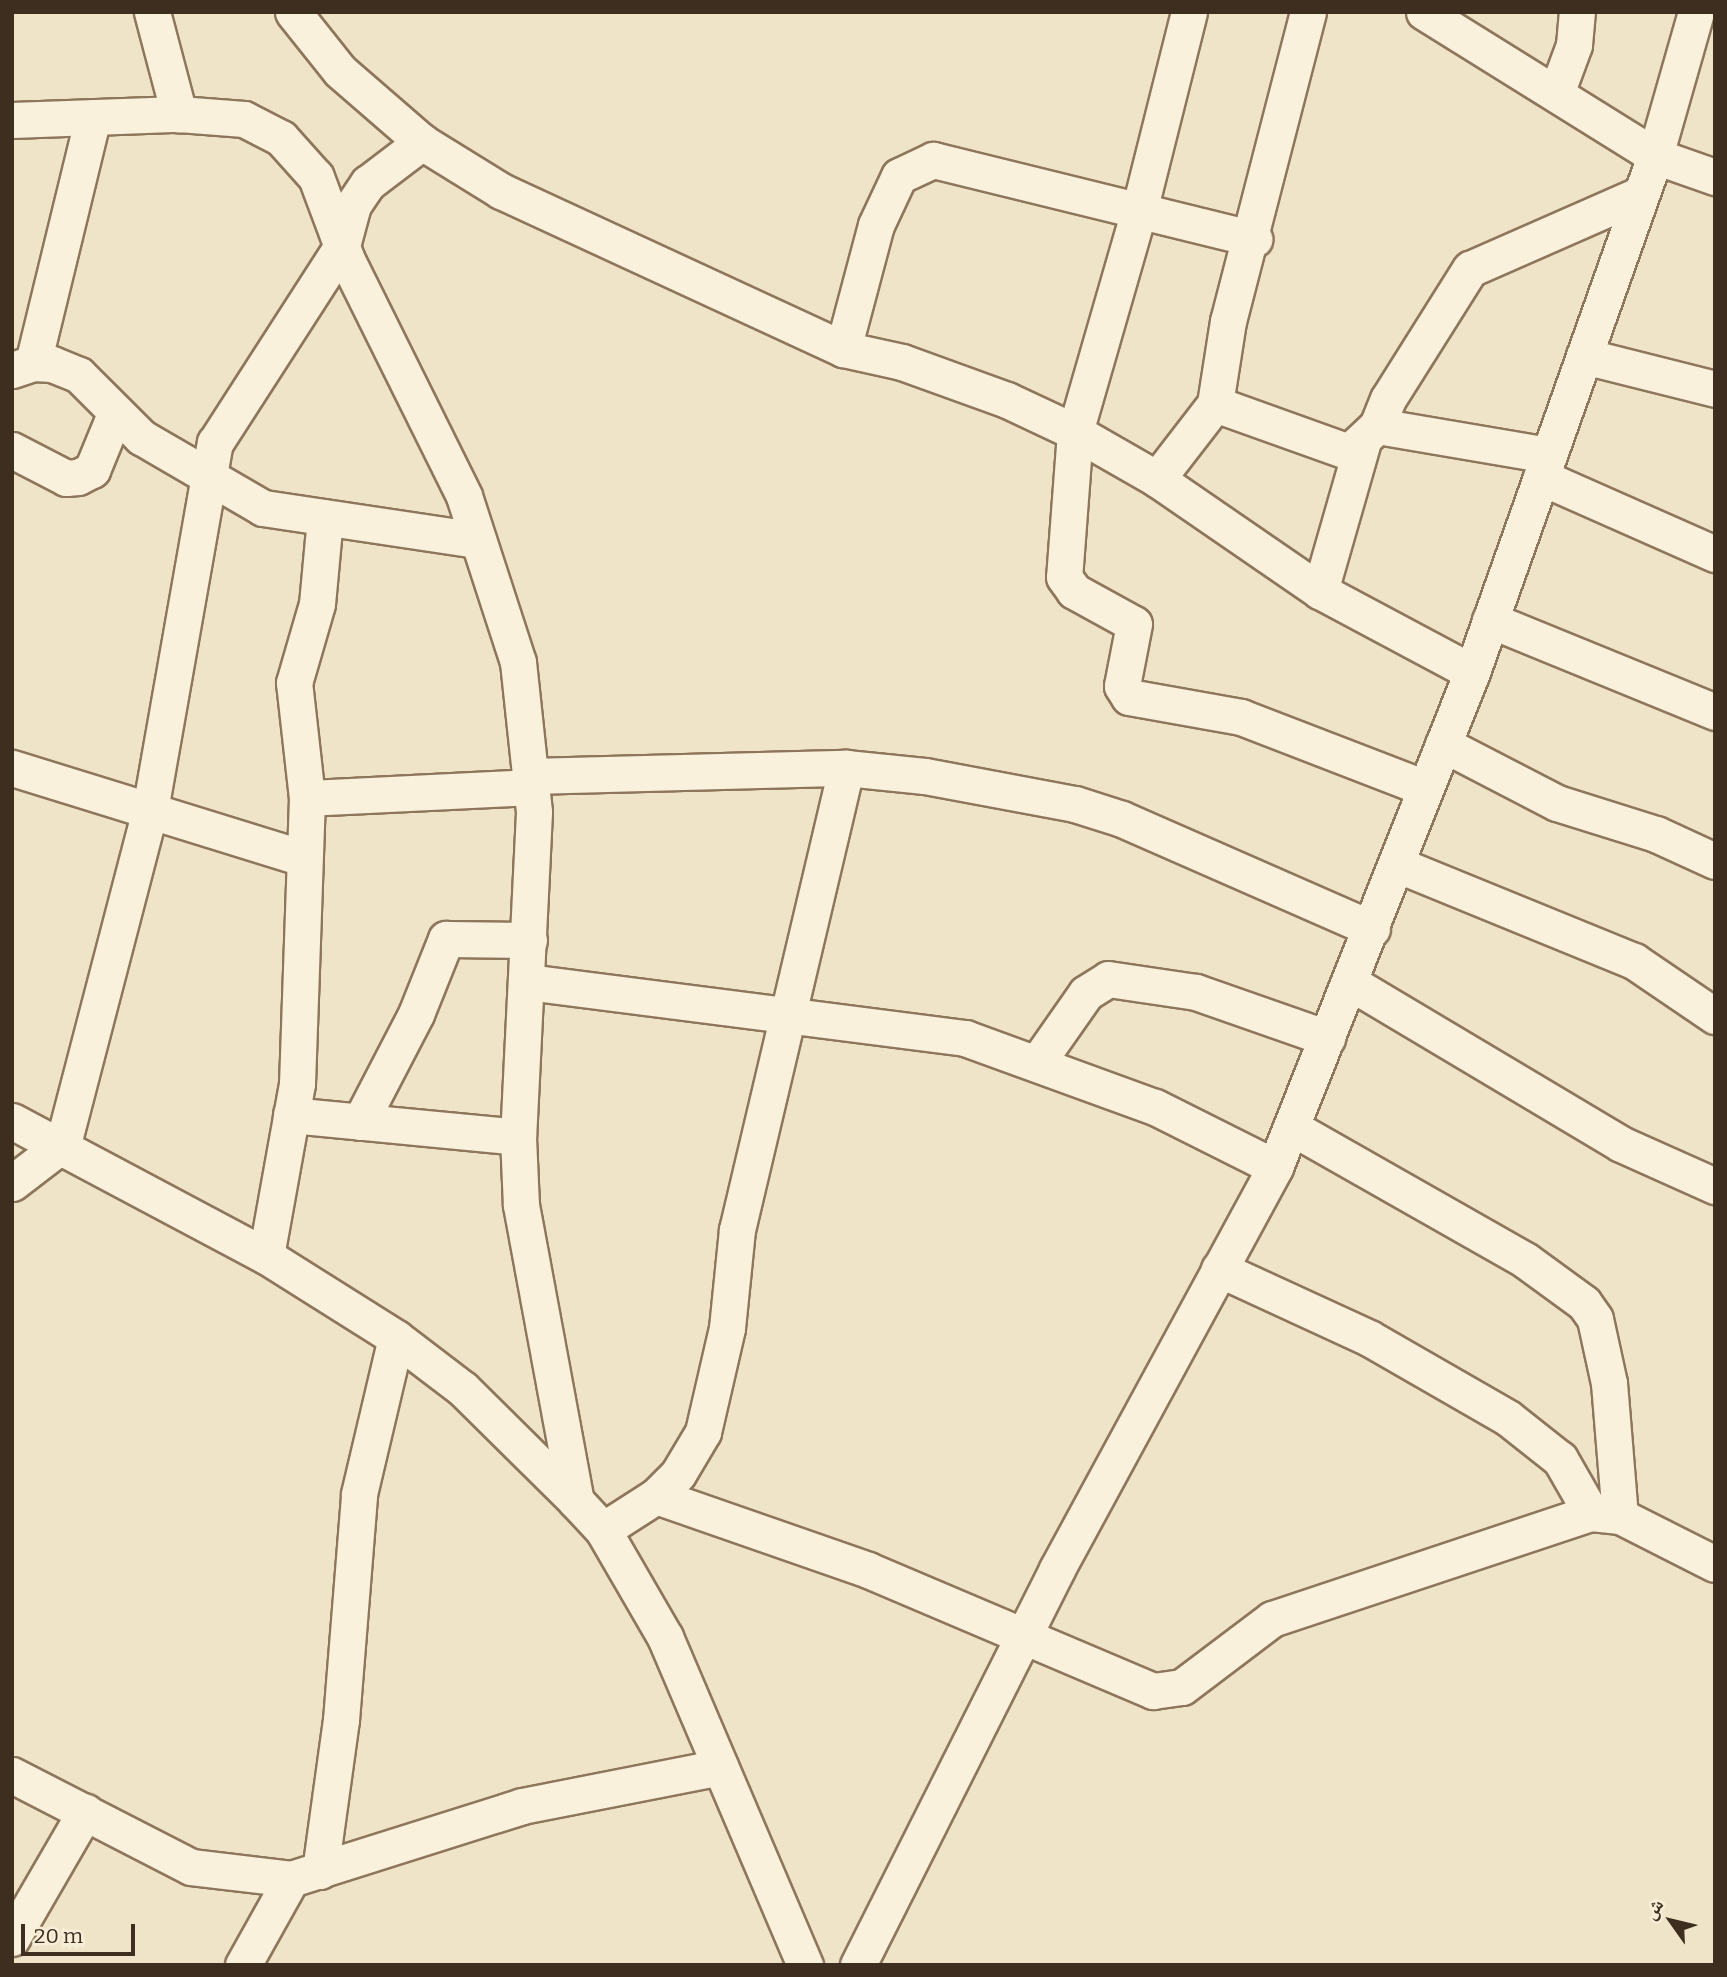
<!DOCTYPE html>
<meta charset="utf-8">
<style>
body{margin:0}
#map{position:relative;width:1727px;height:1977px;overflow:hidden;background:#f0e4c8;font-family:Bitter,"Noto Naskh Arabic",serif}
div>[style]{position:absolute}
.roads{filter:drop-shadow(2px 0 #8d765c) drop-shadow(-2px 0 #8d765c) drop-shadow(0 2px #8d765c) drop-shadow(0 -2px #8d765c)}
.minor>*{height:35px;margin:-17.5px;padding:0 17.5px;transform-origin:17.5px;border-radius:17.5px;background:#faf1dc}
span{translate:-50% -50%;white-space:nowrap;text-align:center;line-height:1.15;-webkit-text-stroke:5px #f7eed8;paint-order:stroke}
.frame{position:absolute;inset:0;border:14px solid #3d2e20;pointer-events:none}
.north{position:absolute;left:1636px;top:1886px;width:70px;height:70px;-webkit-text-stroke:5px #f7eed8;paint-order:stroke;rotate:304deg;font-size:19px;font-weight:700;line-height:28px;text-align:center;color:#3d2e20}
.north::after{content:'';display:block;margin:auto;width:24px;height:32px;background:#3d2e20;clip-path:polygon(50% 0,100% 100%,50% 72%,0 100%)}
.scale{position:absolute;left:21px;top:1924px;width:114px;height:32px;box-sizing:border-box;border:4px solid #3d2e20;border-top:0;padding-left:9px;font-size:21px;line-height:24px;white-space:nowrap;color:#3d2e20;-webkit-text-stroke:5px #f7eed8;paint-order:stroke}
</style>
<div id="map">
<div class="roads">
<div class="minor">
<i style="left:152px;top:12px;width:106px;rotate:75.2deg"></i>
<i style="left:293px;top:12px;width:75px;rotate:51.5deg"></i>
<i style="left:340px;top:71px;width:108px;rotate:40.9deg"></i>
<i style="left:422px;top:142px;width:93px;rotate:31.8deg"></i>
<i style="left:501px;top:191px;width:377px;rotate:24.8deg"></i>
<i style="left:843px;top:349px;width:60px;rotate:12.4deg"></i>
<i style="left:902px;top:362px;width:112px;rotate:19.9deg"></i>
<i style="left:1007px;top:400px;width:75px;rotate:25.2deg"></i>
<i style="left:1075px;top:432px;width:95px;rotate:29.8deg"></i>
<i style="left:1157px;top:479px;width:198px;rotate:34.5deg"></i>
<i style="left:1320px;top:591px;width:172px;rotate:28.1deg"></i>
<i style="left:1189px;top:12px;width:201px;rotate:104.1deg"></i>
<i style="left:1140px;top:207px;width:234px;rotate:106.1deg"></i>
<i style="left:1075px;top:432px;width:145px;rotate:94.3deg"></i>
<i style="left:1064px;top:577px;width:17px;rotate:54deg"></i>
<i style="left:1074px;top:591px;width:68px;rotate:28.8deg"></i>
<i style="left:1134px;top:624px;width:63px;rotate:101deg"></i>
<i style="left:1122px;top:686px;width:13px;rotate:58deg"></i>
<i style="left:1129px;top:697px;width:114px;rotate:10.1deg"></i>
<i style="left:1241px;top:717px;width:197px;rotate:21.1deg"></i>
<i style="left:1308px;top:12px;width:319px;rotate:104.5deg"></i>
<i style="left:1228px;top:321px;width:84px;rotate:98.9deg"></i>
<i style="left:1215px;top:404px;width:142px;rotate:19.7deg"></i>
<i style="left:1349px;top:452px;width:38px;rotate:-43deg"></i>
<i style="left:1377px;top:426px;width:29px;rotate:-68deg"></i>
<i style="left:1388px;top:399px;width:154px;rotate:-57.8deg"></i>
<i style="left:1470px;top:269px;width:187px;rotate:-23.7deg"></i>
<i style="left:1424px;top:12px;width:272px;rotate:31.9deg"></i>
<i style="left:1655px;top:156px;width:64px;rotate:19.3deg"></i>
<i style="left:1557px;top:91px;width:49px;rotate:-69.7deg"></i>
<i style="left:1574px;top:45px;width:33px;rotate:-85deg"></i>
<i style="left:12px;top:120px;width:167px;rotate:-2.1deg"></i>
<i style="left:179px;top:114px;width:65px;rotate:4.4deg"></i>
<i style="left:244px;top:119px;width:42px;rotate:27.2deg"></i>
<i style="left:281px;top:138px;width:52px;rotate:48.1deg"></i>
<i style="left:316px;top:177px;width:89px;rotate:69.5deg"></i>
<i style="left:347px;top:260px;width:263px;rotate:63.6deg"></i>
<i style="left:464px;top:496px;width:175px;rotate:72deg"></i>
<i style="left:518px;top:662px;width:151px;rotate:83.9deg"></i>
<i style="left:534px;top:812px;width:325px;rotate:92.8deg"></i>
<i style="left:518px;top:1137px;width:68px;rotate:87.5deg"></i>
<i style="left:521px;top:1205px;width:301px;rotate:79.5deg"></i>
<i style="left:843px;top:349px;width:128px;rotate:-75.1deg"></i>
<i style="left:876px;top:225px;width:54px;rotate:-64.9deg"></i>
<i style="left:899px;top:176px;width:38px;rotate:-25deg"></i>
<i style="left:933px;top:160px;width:331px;rotate:13.8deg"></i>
<i style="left:1584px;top:356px;width:135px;rotate:14.1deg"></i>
<i style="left:33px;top:363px;width:253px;rotate:-76.3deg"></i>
<i style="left:12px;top:370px;width:22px;rotate:-18deg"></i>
<i style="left:33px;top:363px;width:19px;rotate:3deg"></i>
<i style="left:52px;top:364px;width:29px;rotate:22deg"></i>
<i style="left:79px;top:375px;width:88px;rotate:45deg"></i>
<i style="left:141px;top:437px;width:141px;rotate:30.2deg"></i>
<i style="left:263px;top:508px;width:217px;rotate:8.5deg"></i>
<i style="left:1377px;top:426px;width:174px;rotate:9.6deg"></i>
<i style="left:12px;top:450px;width:61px;rotate:27.4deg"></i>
<i style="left:66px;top:478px;width:12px;rotate:-5deg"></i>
<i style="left:78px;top:477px;width:16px;rotate:-27deg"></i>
<i style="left:92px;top:470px;width:61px;rotate:-67.7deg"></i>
<i style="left:1541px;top:477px;width:190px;rotate:23.9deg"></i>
<i style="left:1157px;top:479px;width:95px;rotate:-52.3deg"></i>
<i style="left:1320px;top:591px;width:152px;rotate:-74deg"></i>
<i style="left:1490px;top:620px;width:243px;rotate:22.2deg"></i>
<i style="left:1443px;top:744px;width:128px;rotate:27.4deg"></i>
<i style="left:1557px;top:803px;width:104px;rotate:17.4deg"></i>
<i style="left:1656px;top:834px;width:65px;rotate:24.6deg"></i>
<i style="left:12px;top:768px;width:304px;rotate:17.2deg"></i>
<i style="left:530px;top:776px;width:316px;rotate:-1.5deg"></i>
<i style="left:846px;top:768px;width:79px;rotate:5.8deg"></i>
<i style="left:925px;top:776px;width:153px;rotate:10.6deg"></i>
<i style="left:1075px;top:804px;width:49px;rotate:17.7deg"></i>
<i style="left:1122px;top:819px;width:273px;rotate:23.7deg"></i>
<i style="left:307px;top:798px;width:224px;rotate:-2.8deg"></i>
<i style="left:1396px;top:864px;width:257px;rotate:22.2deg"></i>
<i style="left:1634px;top:961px;width:98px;rotate:34.2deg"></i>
<i style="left:528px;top:982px;width:441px;rotate:7.3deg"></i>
<i style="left:965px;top:1038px;width:202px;rotate:20deg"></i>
<i style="left:1155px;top:1107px;width:134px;rotate:26.6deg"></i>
<i style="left:1351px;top:983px;width:314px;rotate:30.8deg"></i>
<i style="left:1621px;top:1144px;width:103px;rotate:24.1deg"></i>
<i style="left:1037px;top:1063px;width:85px;rotate:-55deg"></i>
<i style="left:1086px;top:993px;width:26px;rotate:-32deg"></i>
<i style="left:1108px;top:979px;width:89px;rotate:8.4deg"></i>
<i style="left:1196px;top:992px;width:139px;rotate:19.3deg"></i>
<i style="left:291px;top:1115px;width:228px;rotate:5.5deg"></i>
<i style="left:12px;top:1121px;width:288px;rotate:28deg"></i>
<i style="left:266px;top:1256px;width:154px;rotate:32.2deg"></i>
<i style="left:396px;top:1338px;width:84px;rotate:37.3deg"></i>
<i style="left:463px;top:1389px;width:159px;rotate:44.7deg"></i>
<i style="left:576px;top:1501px;width:40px;rotate:47deg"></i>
<i style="left:603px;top:1530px;width:124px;rotate:59.9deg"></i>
<i style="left:665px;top:1637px;width:357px;rotate:66.9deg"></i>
<i style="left:360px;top:1122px;width:122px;rotate:-62.6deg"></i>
<i style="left:416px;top:1014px;width:81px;rotate:-68.2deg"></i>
<i style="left:446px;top:939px;width:83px;rotate:0.7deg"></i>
<i style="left:1291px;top:1127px;width:269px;rotate:29.6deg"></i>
<i style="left:1525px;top:1260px;width:73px;rotate:36.1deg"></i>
<i style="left:1584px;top:1303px;width:19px;rotate:55deg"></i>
<i style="left:1595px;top:1319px;width:66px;rotate:77.7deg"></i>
<i style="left:1609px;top:1383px;width:133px;rotate:85.3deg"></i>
<i style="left:12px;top:1183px;width:64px;rotate:-37.4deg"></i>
<i style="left:63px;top:1144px;width:345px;rotate:-75.4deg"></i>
<i style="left:150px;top:810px;width:373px;rotate:-80deg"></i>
<i style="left:215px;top:443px;width:234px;rotate:-57.2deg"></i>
<i style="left:342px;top:246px;width:42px;rotate:-75deg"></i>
<i style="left:353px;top:205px;width:27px;rotate:-56deg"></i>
<i style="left:368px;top:183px;width:68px;rotate:-37.2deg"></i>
<i style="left:266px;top:1256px;width:175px;rotate:-79.8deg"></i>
<i style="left:297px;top:1084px;width:286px;rotate:-88deg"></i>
<i style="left:307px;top:798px;width:116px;rotate:-96.4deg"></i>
<i style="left:294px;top:683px;width:82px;rotate:-73.8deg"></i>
<i style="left:317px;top:604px;width:87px;rotate:-84.7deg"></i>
<i style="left:1219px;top:1269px;width:165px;rotate:24.7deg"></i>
<i style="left:1369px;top:1338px;width:160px;rotate:29.9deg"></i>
<i style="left:1508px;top:1418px;width:66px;rotate:38.3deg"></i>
<i style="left:1560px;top:1459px;width:62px;rotate:60.1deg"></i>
<i style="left:656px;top:1496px;width:225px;rotate:19.2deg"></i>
<i style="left:868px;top:1570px;width:310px;rotate:23deg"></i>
<i style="left:1153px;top:1691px;width:29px;rotate:-8deg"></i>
<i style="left:1182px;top:1687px;width:113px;rotate:-37.1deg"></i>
<i style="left:1272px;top:1619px;width:336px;rotate:-18.4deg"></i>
<i style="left:1591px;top:1513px;width:29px;rotate:6deg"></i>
<i style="left:1620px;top:1516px;width:106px;rotate:26.8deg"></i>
<i style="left:603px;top:1530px;width:63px;rotate:-32.7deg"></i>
<i style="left:656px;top:1496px;width:31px;rotate:-45deg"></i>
<i style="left:678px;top:1474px;width:49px;rotate:-59.2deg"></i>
<i style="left:703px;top:1432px;width:107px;rotate:-77deg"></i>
<i style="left:727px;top:1328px;width:99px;rotate:-84.2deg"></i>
<i style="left:737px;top:1230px;width:475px;rotate:-76.7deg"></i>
<i style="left:12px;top:1775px;width:201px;rotate:27.2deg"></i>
<i style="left:191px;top:1867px;width:101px;rotate:6.8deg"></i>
<i style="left:291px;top:1879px;width:242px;rotate:-17.5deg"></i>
<i style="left:522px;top:1806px;width:202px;rotate:-11.1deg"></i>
<i style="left:320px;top:1871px;width:152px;rotate:-82.1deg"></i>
<i style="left:341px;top:1720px;width:227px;rotate:-85.4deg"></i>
<i style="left:359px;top:1494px;width:160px;rotate:-76.7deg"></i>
<i style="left:12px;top:1938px;width:146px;rotate:-59.9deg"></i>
<i style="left:243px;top:1965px;width:98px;rotate:-60.8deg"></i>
<i style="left:858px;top:1965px;width:443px;rotate:-63.3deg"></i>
<i style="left:1057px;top:1569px;width:457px;rotate:-61.5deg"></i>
<i style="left:1275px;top:1167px;width:533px;rotate:-68.3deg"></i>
<i style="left:1472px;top:672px;width:547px;rotate:-70.47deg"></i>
<i style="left:1655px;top:156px;width:150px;rotate:-74.1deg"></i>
</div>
</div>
<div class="frame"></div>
<div class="north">ش</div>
<div class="scale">20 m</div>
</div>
